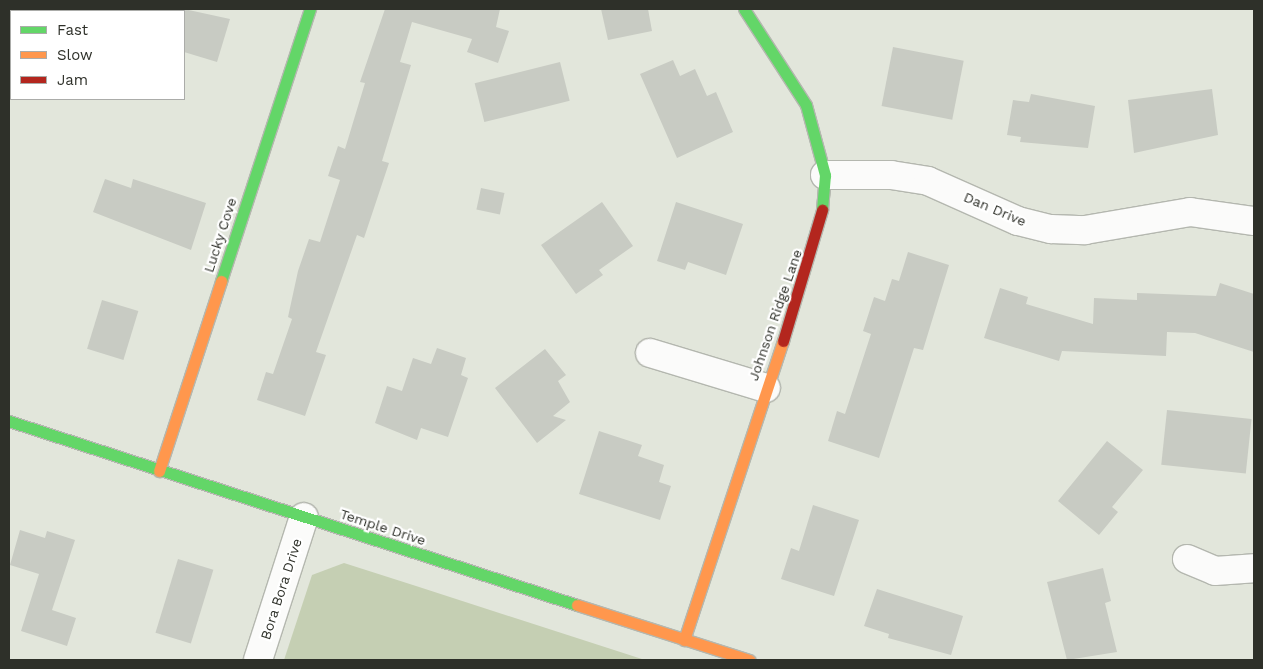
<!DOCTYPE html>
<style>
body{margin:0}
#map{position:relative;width:1263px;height:669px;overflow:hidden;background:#e2e6db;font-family:"Work Sans",sans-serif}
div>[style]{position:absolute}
.green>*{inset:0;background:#c5cfb3}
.building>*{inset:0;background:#c8cbc3;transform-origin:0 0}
.roads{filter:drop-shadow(1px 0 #b4b7af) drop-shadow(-1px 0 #b4b7af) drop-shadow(0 1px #b4b7af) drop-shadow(0 -1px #b4b7af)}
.street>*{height:28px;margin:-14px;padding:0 14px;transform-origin:14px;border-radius:14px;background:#fbfbfa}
.fast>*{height:11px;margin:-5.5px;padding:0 5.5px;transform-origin:5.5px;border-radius:5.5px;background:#63d668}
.slow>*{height:11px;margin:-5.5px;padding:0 5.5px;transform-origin:5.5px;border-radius:5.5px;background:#ff974d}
.jam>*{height:11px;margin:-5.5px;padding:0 5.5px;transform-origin:5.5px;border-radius:5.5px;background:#b3261e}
span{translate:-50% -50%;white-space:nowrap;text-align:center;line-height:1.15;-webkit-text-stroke:4.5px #fff;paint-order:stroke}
.street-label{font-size:14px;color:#2e3029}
.frame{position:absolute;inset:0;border:10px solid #2e3029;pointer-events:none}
.legend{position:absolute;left:10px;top:10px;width:175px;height:90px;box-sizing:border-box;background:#fff;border:1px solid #abaca9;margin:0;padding:6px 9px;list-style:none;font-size:15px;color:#2e3029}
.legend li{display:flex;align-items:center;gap:10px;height:25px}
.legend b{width:25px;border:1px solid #abaca9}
</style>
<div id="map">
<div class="green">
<i style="clip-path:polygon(344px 563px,416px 586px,645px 660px,284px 660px,312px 575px)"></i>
</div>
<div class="building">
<i style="clip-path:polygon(184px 9px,230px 19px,217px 62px,184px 52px)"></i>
<i style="clip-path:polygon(385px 9px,500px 9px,496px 27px,509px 31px,498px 63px,467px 52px,472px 39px,412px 22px,400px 62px,411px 65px,382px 161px,389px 163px,364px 238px,357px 235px,316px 352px,326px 355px,305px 416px,257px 400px,266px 372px,273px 374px,292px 319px,288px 317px,298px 271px,309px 239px,320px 242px,340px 180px,328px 176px,338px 146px,345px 149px,365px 83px,360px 82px)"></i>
<i style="clip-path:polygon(601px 9px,648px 9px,652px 31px,608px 40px)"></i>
<i style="left:893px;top:47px;width:72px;height:60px;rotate:11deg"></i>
<i style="clip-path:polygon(673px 60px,680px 76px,695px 69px,707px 96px,716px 92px,733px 132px,677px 158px,640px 74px)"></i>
<i style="left:560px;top:62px;width:40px;height:88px;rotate:76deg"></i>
<i style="clip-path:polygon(1212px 89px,1218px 135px,1134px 153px,1128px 100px)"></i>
<i style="clip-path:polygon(1031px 94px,1095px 106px,1088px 148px,1020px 142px,1021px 137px,1007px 135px,1013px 100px,1029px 102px)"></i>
<i style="clip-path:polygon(105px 179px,131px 188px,133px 179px,206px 203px,191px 250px,93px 212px)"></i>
<i style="left:481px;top:188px;width:24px;height:22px;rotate:12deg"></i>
<i style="clip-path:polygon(602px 202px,633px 246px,599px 270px,603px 275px,576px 294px,541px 245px)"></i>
<i style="clip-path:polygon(676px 202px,743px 224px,726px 275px,688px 262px,685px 270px,657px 261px)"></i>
<i style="clip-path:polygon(908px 252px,949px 265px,923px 350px,914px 348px,879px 458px,828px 441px,837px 411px,845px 414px,871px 334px,863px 331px,874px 297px,885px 301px,892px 279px,899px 281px)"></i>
<i style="clip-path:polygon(1220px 283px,1254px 294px,1254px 352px,1195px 333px,1167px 332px,1166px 356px,1062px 351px,1059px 361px,984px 338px,1000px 288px,1028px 297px,1026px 304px,1093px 324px,1094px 298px,1137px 300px,1137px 293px,1216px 296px)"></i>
<i style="left:102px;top:300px;width:38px;height:51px;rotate:17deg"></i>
<i style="clip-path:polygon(437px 348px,466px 358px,461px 375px,468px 378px,448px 437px,421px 428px,417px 440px,375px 423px,387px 386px,402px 391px,413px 358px,431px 364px)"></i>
<i style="clip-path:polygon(545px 349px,566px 375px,558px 381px,570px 402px,553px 416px,566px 420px,537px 443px,495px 388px)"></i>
<i style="left:1167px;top:410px;width:85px;height:55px;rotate:6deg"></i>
<i style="clip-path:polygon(599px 431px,642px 445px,638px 456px,664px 465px,659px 482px,671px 486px,660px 520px,579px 494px)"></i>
<i style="clip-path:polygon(1107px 441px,1143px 470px,1112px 507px,1118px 512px,1099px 535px,1058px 501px)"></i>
<i style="clip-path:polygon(813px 505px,859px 520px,834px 596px,781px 579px,791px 548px,799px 551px)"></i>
<i style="clip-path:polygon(20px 530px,45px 538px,47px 531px,75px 540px,52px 610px,76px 618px,67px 646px,21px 631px,39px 574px,10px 565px)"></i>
<i style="left:178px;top:559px;width:37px;height:77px;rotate:17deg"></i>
<i style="clip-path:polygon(1103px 568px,1111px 601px,1105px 603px,1117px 652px,1067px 660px,1047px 582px)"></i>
<i style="clip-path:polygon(877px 589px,963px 616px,951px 655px,888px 638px,889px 634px,864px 626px)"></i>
</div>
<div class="roads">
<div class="street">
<i style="left:825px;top:175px;width:66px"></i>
<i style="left:891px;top:175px;width:37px;rotate:9deg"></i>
<i style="left:928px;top:181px;width:98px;rotate:24deg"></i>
<i style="left:1018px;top:221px;width:34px;rotate:14deg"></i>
<i style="left:1051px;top:229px;width:34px;rotate:2deg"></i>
<i style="left:1085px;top:230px;width:107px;rotate:-9.7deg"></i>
<i style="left:1190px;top:212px;width:65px;rotate:8deg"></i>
<i style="left:650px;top:353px;width:121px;rotate:16.8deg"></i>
<i style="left:1187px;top:559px;width:30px;rotate:23deg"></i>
<i style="left:1215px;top:571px;width:39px;rotate:-4deg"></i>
<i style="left:258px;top:660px;width:150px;rotate:-72.2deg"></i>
</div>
<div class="fast">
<i style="left:744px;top:9px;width:114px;rotate:57.1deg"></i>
<i style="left:806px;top:105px;width:73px;rotate:74.8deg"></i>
<i style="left:825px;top:175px;width:35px;rotate:95deg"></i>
<i style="left:221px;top:281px;width:286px;rotate:-71.9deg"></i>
<i style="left:9px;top:421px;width:597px;rotate:17.95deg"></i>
</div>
<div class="slow">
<i style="left:159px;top:471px;width:200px;rotate:-71.9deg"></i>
<i style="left:577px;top:605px;width:181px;rotate:17.7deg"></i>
<i style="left:684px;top:640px;width:315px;rotate:-71.7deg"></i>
</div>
<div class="jam">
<i style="left:783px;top:341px;width:137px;rotate:-73.4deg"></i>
</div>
</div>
<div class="street-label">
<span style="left:995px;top:209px;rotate:23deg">Dan Drive</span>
<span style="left:220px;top:235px;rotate:-72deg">Lucky Cove</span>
<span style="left:775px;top:315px;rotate:-71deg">Johnson Ridge Lane</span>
<span style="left:383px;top:527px;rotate:18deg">Temple Drive</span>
<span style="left:281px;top:589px;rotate:-72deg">Bora Bora Drive</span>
</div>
<div class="frame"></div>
<ul class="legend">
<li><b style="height:6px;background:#63d668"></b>Fast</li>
<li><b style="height:6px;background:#ff974d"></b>Slow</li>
<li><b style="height:6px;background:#b3261e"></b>Jam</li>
</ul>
</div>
